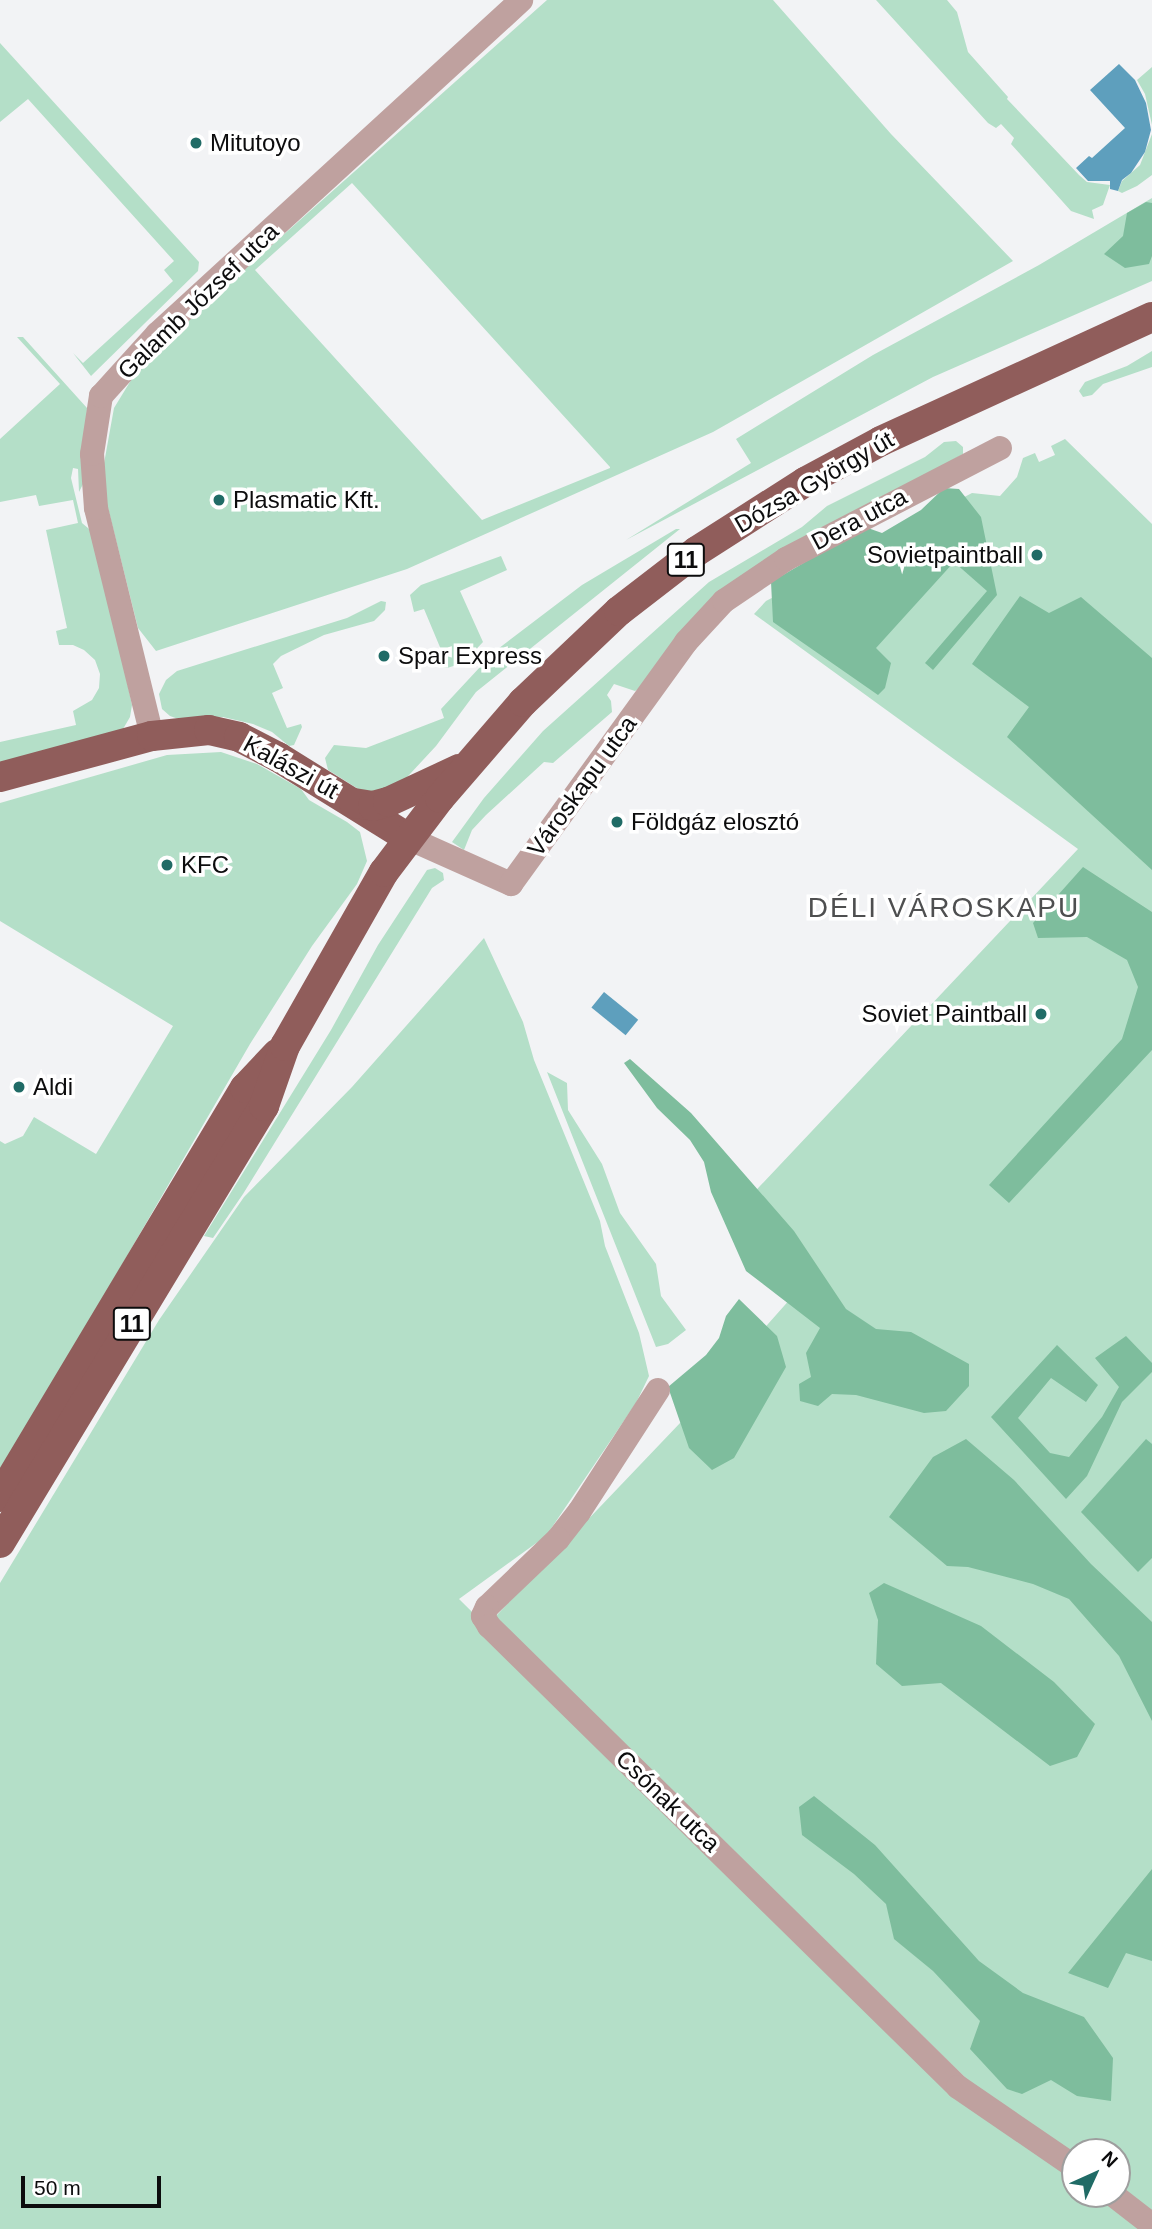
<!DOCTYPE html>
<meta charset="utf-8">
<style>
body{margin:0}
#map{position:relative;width:1152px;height:2229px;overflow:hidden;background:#f2f3f5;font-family:Arial,sans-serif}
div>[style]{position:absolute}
.green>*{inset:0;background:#b4dfc8}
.forest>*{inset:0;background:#7ebd9d}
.water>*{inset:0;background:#5e9fbd;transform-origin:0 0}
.minor>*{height:24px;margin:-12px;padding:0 12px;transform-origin:12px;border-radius:12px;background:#bfa19f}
.major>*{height:30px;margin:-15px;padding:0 15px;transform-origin:15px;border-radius:15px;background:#905d5b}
.dots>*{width:19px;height:19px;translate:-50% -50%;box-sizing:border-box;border:4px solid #fff;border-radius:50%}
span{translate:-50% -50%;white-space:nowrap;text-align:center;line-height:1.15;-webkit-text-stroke:7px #fff;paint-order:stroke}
.shield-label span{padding:2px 5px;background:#fff;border:2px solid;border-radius:5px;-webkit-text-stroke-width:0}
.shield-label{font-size:23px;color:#0c0c0d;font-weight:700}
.poi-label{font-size:24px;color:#0c0c0d}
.left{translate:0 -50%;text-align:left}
.right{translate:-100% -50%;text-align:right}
.street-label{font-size:24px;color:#0c0c0d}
.quarter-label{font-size:28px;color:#4e4f50;letter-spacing:2px}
.north{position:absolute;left:1061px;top:2138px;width:70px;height:70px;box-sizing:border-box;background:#fff;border:2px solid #9e9e9e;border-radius:50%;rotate:45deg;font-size:19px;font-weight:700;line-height:28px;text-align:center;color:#0c0c0d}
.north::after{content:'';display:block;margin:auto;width:24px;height:32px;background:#206b66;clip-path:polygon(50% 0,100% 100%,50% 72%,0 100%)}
.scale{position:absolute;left:21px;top:2176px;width:140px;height:32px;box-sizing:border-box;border:4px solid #0c0c0d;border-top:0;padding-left:9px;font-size:21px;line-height:24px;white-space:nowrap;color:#0c0c0d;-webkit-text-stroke:5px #fff;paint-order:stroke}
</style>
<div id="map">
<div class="green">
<i style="clip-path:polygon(evenodd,547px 0,773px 0,891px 134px,1013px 261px,713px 432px,407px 569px,156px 651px,138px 628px,101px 480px,114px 408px,144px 359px,547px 0,352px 183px,610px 467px,610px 468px,482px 520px,255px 270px,352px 183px)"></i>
<i style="clip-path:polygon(876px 0,947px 0,957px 12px,968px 52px,1008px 97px,1007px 99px,1079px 175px,1087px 182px,1110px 185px,1103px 205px,1092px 210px,1094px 219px,1071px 211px,1011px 144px,1014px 138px,1001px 124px,996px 128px,988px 123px)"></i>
<i style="clip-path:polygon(0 43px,199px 262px,198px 271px,91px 376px,73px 353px,83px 363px,173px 281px,164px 270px,174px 261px,28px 99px,0 122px)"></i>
<i style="clip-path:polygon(1152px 67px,1152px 125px,1145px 94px,1137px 80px)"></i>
<i style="clip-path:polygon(1152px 134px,1152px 175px,1137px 186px,1122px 193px,1118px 191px,1122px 181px,1140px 165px)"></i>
<i style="clip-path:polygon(1152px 198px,1152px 281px,933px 377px,626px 540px,751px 463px,736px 439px,873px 355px,1039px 265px)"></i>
<i style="clip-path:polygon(17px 337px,23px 337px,87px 408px,84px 482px,79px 492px,78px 469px,73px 468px,71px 478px,82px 523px,95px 534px,132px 705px,130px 717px,123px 729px,0 765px,0 742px,76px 725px,73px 711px,92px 700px,99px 688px,100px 674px,95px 660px,84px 650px,73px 645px,59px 645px,56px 631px,67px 628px,46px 530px,78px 523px,73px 500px,39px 506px,36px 495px,0 502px,0 439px,60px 384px)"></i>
<i style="clip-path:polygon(1152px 351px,1152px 367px,1103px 384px,1092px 395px,1083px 397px,1079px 391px,1085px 382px,1127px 366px)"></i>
<i style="clip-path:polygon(1065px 439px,1152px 524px,1152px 2220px,1117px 2194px,1117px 2152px,1075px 2152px,1075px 2163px,983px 2095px,495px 1617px,681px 1422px,800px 1288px,727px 1221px,1078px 849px,754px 614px,766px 601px,972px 493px,1000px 496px,1017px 477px,1023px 458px,1035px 453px,1039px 462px,1055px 455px,1051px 446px)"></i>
<i style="clip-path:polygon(956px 441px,963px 447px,963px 454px,756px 572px,643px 686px,635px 691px,614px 684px,607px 695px,611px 701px,612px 712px,553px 763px,544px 762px,486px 815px,472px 830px,464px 850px,452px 842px,484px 798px,543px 731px,709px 582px,802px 527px,827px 506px,925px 457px,944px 442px)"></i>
<i style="clip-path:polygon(676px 529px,680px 529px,476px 692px,436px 746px,397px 788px,383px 795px,363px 792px,328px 770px,325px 758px,334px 745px,366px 748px,444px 718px,441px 709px,494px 652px,582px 585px)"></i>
<i style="clip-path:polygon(501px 556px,507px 570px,460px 591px,483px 642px,463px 663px,447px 668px,438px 666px,431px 658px,442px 652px,424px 609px,414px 612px,410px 595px,421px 585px)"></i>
<i style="clip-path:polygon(381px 601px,386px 602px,385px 610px,374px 621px,324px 635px,281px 656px,273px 664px,283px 688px,272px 693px,287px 728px,301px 724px,302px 727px,294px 745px,289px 746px,272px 732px,253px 724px,223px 717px,184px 721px,170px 716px,162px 709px,159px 694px,166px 680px,177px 671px,347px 618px)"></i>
<i style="clip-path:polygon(221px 752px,257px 764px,301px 789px,309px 800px,347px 822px,360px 832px,367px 861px,357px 884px,312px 946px,250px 1044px,0 1475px,0 1141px,5px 1144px,23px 1136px,34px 1117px,96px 1154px,173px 1026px,0 921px,0 803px,167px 755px)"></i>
<i style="clip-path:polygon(435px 868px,443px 873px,444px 880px,432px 888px,243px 1194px,213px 1238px,204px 1236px,331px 1030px,378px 945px,427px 870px)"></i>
<i style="clip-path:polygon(484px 938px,523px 1022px,534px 1060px,600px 1221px,605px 1246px,639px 1333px,649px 1376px,636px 1403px,546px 1536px,459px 1599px,961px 2096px,1075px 2174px,1075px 2194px,1102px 2194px,1148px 2229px,0 2229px,0 1583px,159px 1320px,244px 1197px,352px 1087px)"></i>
<i style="clip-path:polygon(547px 1072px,567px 1083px,568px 1110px,602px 1164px,620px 1213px,656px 1264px,661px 1296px,686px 1330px,668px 1344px,656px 1347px)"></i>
</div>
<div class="forest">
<i style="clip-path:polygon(1146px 202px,1152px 203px,1152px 256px,1149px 264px,1125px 268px,1104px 254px,1123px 236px,1127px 213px)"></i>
<i style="clip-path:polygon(944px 488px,959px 489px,981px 517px,997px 595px,933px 670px,925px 663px,987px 591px,954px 562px,876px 648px,891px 663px,885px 688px,878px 695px,773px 622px,771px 582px,865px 527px,882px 533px,921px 510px)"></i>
<i style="clip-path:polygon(1020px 596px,1049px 613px,1081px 597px,1152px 658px,1152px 870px,1007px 737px,1029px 707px,972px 664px)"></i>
<i style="clip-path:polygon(1083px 867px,1152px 912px,1152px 1050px,1009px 1203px,989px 1185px,1122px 1039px,1138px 987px,1127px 960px,1087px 937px,1038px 938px,1033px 923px)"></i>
<i style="clip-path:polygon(630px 1059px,691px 1113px,794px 1231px,846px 1309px,876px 1329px,911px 1332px,969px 1364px,969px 1386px,946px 1411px,924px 1413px,856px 1395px,832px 1394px,818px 1406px,800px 1401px,799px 1384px,811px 1377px,806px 1353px,820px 1328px,746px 1271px,711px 1192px,704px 1162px,690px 1140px,657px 1108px,624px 1063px)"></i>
<i style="clip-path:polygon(739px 1299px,777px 1336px,786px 1367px,734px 1458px,712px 1470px,689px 1448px,668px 1387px,706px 1355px,719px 1338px,726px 1316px)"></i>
<i style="clip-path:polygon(1126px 1336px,1152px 1363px,1152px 1372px,1122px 1402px,1087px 1476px,1066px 1499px,991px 1417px,1057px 1345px,1098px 1385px,1086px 1402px,1051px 1378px,1018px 1418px,1050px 1453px,1069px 1457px,1102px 1417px,1119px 1387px,1095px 1358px)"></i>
<i style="clip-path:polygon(966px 1439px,1014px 1480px,1091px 1564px,1152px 1622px,1152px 1721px,1119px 1656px,1069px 1599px,1033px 1584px,968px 1567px,947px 1566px,889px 1517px,933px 1457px)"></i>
<i style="clip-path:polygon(1146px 1439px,1152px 1444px,1152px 1558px,1138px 1572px,1081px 1512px)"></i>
<i style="clip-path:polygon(884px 1583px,981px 1626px,1054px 1682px,1095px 1724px,1077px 1757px,1050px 1766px,941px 1683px,902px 1686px,876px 1664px,878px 1620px,869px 1593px)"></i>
<i style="clip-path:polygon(814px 1796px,875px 1845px,979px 1961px,1023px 1993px,1084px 2017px,1113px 2058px,1111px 2101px,1077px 2096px,1051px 2080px,1022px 2094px,1007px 2089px,970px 2049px,980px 2021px,933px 1971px,894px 1939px,886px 1904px,854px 1874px,802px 1835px,799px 1807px)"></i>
<i style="clip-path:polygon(1152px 1869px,1152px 1961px,1126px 1953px,1108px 1988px,1068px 1973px)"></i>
</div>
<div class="water">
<i style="clip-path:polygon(1119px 64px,1135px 80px,1146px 103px,1151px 130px,1145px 152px,1131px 173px,1122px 180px,1118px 191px,1110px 189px,1110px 181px,1088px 181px,1076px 168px,1089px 156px,1092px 158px,1125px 128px,1090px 90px)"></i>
<i style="left:604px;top:992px;width:44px;height:20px;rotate:39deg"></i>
</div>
<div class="minor">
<i style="left:152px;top:736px;width:235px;rotate:-103.8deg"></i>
<i style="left:96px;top:508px;width:54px;rotate:-94.2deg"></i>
<i style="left:92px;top:454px;width:59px;rotate:-81.2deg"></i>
<i style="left:101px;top:396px;width:84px;rotate:-47.9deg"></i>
<i style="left:157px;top:334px;width:494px;rotate:-42.5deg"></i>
<i style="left:408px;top:838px;width:113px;rotate:24.1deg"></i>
<i style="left:511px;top:884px;width:299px;rotate:-54.1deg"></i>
<i style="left:686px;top:642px;width:56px;rotate:-47.2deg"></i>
<i style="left:724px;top:601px;width:75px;rotate:-34.1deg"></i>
<i style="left:786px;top:559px;width:241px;rotate:-27.4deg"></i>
<i style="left:658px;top:1390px;width:145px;rotate:122.9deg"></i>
<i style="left:579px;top:1512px;width:34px;rotate:128deg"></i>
<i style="left:558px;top:1539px;width:98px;rotate:136.2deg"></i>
<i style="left:487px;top:1607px;width:10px;rotate:114deg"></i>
<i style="left:483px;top:1616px;width:12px;rotate:59deg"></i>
<i style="left:489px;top:1626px;width:658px;rotate:44.51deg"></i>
<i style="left:958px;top:2087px;width:142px;rotate:34.4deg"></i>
<i style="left:1112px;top:2194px;width:51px;rotate:37.8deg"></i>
</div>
<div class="major">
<i style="left:0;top:777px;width:157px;rotate:-15.1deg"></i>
<i style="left:152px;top:736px;width:57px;rotate:-6deg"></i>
<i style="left:209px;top:730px;width:31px;rotate:13deg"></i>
<i style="left:239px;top:737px;width:44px;rotate:27.1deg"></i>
<i style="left:278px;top:757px;width:153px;rotate:31.9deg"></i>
<i style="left:354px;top:803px;width:19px;rotate:9deg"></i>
<i style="left:373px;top:806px;width:16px;rotate:-15deg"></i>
<i style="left:388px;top:802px;width:78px;rotate:-24.9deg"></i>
<i style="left:0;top:1497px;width:477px;rotate:-59.1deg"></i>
<i style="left:245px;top:1088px;width:47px;rotate:-46.7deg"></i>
<i style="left:0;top:1543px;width:511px;rotate:-58.86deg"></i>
<i style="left:264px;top:1106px;width:64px;rotate:-70.7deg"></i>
<i style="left:285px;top:1046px;width:200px;rotate:-60.4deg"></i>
<i style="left:384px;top:872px;width:93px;rotate:-52.9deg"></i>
<i style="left:440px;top:798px;width:127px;rotate:-49.2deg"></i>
<i style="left:523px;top:702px;width:132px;rotate:-43.5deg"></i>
<i style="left:619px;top:611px;width:98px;rotate:-37.6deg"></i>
<i style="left:697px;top:551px;width:128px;rotate:-32.6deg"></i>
<i style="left:805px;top:482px;width:86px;rotate:-28.3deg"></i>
<i style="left:881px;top:441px;width:298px;rotate:-24.6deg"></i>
</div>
<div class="dots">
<i style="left:196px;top:143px;background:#206b66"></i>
<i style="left:219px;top:500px;background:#206b66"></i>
<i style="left:1037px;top:555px;background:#206b66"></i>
<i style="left:384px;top:656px;background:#206b66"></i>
<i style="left:617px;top:822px;background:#206b66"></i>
<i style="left:167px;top:865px;background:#206b66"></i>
<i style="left:1041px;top:1014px;background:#206b66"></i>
<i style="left:19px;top:1087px;background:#206b66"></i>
</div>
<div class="shield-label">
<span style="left:686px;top:560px">11</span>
<span style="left:132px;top:1324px">11</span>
</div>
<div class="poi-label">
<span class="left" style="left:210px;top:143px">Mitutoyo</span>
<span class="left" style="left:233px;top:500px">Plasmatic Kft.</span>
<span class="right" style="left:1023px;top:555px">Sovietpaintball</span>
<span class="left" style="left:398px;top:656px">Spar Express</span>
<span class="left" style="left:631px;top:822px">Földgáz elosztó</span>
<span class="left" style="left:181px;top:865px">KFC</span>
<span class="right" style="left:1027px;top:1014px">Soviet Paintball</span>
<span class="left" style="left:33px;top:1087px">Aldi</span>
</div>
<div class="street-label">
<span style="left:198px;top:301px;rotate:-44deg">Galamb József utca</span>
<span style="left:814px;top:482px;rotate:-30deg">Dózsa György út</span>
<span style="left:859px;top:519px;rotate:-28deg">Dera utca</span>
<span style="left:291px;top:767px;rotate:29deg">Kalászi út</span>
<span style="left:582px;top:786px;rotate:-54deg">Városkapu utca</span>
<span style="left:668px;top:1801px;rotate:44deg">Csónak utca</span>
</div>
<div class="quarter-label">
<span style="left:944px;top:908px">DÉLI VÁROSKAPU</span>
</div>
<div class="north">N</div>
<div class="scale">50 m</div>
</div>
